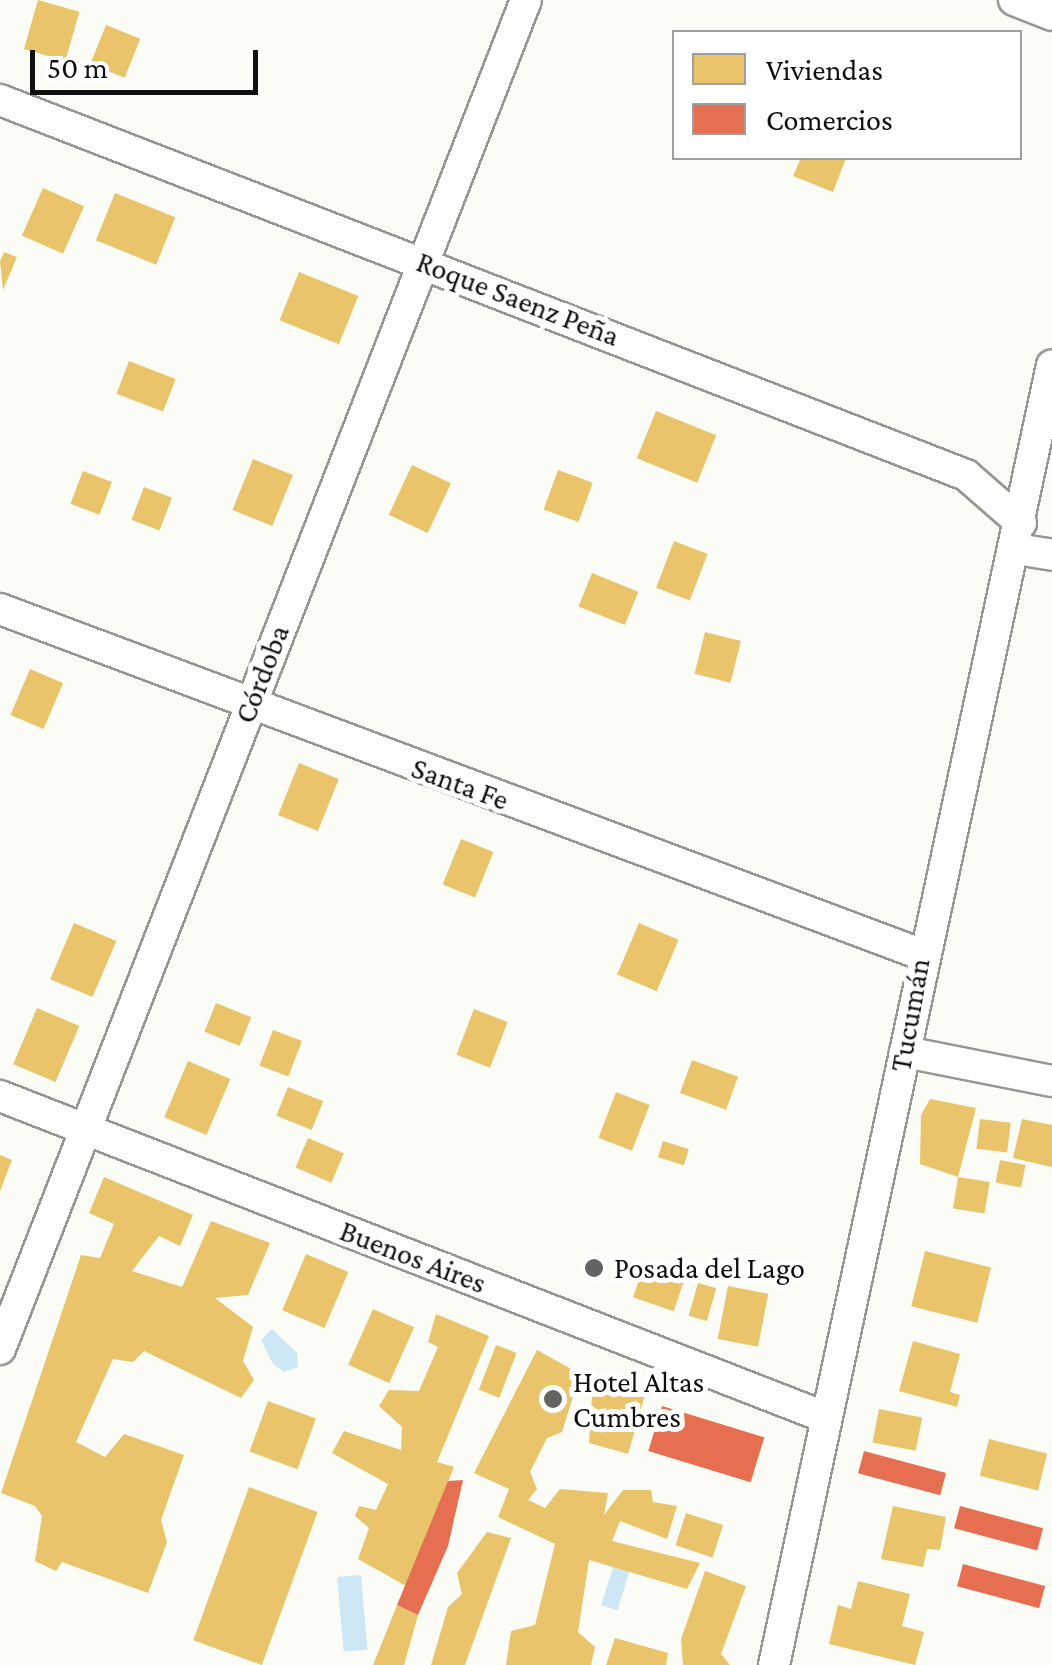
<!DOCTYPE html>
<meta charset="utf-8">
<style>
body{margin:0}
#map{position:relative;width:1052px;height:1665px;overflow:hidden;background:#fcfcf7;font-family:"Crimson Pro",serif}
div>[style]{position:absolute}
.water>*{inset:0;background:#cee7f5;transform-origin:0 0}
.homes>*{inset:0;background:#e9c46a;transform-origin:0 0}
.shops>*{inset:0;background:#e76f51;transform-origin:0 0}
.roads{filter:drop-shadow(2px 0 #969694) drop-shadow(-2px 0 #969694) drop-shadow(0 2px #969694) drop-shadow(0 -2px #969694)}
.street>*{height:30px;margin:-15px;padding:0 15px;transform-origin:15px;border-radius:15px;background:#fffffe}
.dots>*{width:28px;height:28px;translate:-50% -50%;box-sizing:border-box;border:5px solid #fff;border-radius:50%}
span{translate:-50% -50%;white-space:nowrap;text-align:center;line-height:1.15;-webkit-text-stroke:10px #fff;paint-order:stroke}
.street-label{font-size:30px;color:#101010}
.poi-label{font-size:30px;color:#101010}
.left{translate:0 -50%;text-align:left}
.legend{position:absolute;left:672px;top:30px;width:350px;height:130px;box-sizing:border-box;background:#fff;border:2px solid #9f9f9f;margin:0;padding:12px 18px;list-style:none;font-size:30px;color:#101010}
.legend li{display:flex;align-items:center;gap:20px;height:50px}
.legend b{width:50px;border:2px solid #9f9f9f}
.scale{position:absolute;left:30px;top:50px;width:228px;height:45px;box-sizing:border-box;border:5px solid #101010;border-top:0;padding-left:12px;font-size:30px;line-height:35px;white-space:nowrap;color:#101010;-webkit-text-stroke:8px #fff;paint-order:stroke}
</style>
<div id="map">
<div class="water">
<i style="clip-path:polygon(272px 1329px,297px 1353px,298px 1367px,284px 1372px,273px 1364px,261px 1340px)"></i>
<i style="left:613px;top:1567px;width:17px;height:40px;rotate:17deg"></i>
<i style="left:361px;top:1575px;width:75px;height:24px;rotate:85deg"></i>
</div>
<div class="homes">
<i style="left:38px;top:0;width:43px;height:51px;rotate:16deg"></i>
<i style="left:106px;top:25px;width:37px;height:42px;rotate:22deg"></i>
<i style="clip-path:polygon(801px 158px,846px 158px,833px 192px,793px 176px)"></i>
<i style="left:43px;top:188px;width:45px;height:52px;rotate:24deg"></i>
<i style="left:115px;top:193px;width:65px;height:51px;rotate:22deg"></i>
<i style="clip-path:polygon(4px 252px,17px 257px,3px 290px,0 261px)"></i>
<i style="left:299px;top:272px;width:64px;height:52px;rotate:22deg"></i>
<i style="left:129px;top:361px;width:50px;height:35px;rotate:21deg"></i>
<i style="left:656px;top:411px;width:65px;height:51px;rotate:22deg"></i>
<i style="left:253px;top:459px;width:43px;height:55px;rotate:22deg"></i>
<i style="left:412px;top:465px;width:43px;height:55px;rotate:25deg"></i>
<i style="left:558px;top:470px;width:37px;height:42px;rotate:20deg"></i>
<i style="left:83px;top:471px;width:31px;height:35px;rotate:21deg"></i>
<i style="left:144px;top:487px;width:30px;height:35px;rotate:21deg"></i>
<i style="left:674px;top:541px;width:36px;height:50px;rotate:21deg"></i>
<i style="left:592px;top:573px;width:50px;height:36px;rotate:22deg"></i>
<i style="left:705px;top:632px;width:37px;height:43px;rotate:14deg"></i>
<i style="left:30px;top:669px;width:36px;height:50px;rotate:23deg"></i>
<i style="left:299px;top:763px;width:43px;height:56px;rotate:22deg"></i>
<i style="left:461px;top:839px;width:35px;height:49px;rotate:22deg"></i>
<i style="left:74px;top:923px;width:46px;height:61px;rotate:23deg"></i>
<i style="left:639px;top:923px;width:43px;height:56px;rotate:23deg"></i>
<i style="left:216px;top:1003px;width:38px;height:31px;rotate:22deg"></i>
<i style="left:37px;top:1008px;width:46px;height:61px;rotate:23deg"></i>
<i style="left:474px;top:1009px;width:36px;height:49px;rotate:21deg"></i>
<i style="left:273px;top:1030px;width:31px;height:38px;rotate:21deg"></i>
<i style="left:692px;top:1060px;width:49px;height:35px;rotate:20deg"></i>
<i style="left:188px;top:1061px;width:46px;height:61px;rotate:23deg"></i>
<i style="left:288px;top:1087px;width:38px;height:31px;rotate:22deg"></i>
<i style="left:616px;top:1092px;width:36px;height:49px;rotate:21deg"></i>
<i style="clip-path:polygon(930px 1099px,976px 1108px,958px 1177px,920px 1164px,921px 1115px)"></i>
<i style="left:980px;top:1119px;width:31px;height:30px;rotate:7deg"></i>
<i style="clip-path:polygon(1022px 1119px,1052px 1125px,1052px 1167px,1013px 1158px)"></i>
<i style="left:308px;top:1138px;width:39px;height:32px;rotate:23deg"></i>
<i style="left:663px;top:1141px;width:27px;height:17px;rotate:17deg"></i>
<i style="clip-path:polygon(0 1155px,12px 1160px,0 1191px)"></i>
<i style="left:1000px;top:1160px;width:26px;height:23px;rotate:11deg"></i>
<i style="clip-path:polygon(104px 1177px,193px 1215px,180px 1246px,159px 1236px,132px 1271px,182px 1287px,211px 1221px,270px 1243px,248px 1295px,215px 1298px,253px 1327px,243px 1361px,254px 1380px,241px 1398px,144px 1351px,133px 1362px,113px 1359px,76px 1442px,105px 1457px,124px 1434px,184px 1455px,161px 1520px,167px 1542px,148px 1593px,62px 1562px,56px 1571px,35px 1561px,42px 1516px,35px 1506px,1px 1493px,81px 1255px,100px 1258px,114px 1224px,89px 1213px)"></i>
<i style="left:958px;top:1177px;width:32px;height:32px;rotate:9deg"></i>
<i style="left:925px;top:1251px;width:68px;height:57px;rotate:14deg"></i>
<i style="left:306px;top:1254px;width:46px;height:61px;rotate:23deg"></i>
<i style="left:644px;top:1265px;width:43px;height:34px;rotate:19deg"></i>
<i style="left:698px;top:1283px;width:19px;height:34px;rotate:16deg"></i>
<i style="left:728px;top:1286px;width:41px;height:54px;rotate:11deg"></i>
<i style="left:373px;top:1309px;width:45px;height:61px;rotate:24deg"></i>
<i style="clip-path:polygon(436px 1314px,489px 1336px,437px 1462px,454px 1467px,406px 1586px,358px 1559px,369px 1528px,355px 1516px,359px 1506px,376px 1510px,388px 1484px,332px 1453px,344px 1431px,401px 1450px,402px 1427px,379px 1406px,389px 1390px,419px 1391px,438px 1347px,428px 1342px)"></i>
<i style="clip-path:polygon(913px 1341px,960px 1354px,950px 1392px,960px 1395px,957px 1407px,899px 1391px)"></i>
<i style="left:496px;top:1345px;width:22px;height:48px;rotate:21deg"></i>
<i style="clip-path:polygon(537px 1350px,580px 1374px,562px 1432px,547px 1438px,530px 1472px,537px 1489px,528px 1500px,545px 1508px,560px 1489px,608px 1493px,604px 1515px,623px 1490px,651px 1490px,653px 1502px,677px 1506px,667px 1539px,620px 1521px,612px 1541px,700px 1563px,687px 1589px,589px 1560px,578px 1632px,595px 1647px,591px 1665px,506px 1665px,511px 1631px,535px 1625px,555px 1544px,498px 1517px,509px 1489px,474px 1473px)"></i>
<i style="clip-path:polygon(620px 1384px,647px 1388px,628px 1454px,589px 1443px,592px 1395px)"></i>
<i style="left:268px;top:1401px;width:51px;height:54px;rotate:20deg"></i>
<i style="left:879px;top:1409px;width:44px;height:34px;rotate:11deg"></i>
<i style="left:989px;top:1439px;width:60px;height:38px;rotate:14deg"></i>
<i style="left:249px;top:1487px;width:73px;height:163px;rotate:20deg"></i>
<i style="clip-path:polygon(893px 1506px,946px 1517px,940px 1550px,927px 1549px,923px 1567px,881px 1559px)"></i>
<i style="left:686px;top:1513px;width:39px;height:34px;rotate:18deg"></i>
<i style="clip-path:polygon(487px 1532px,511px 1538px,465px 1665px,431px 1665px,448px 1607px,462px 1594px,457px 1573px)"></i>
<i style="clip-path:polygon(705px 1571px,746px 1586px,721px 1654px,730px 1665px,683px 1665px,681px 1639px)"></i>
<i style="clip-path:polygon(858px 1581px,910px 1594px,902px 1626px,924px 1632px,915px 1665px,829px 1644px,838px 1605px,851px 1609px)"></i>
<i style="clip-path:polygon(397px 1605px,418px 1615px,404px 1665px,373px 1665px)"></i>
<i style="clip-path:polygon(615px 1638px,668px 1653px,666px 1665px,606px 1665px)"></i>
</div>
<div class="shops">
<i style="left:662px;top:1406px;width:107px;height:47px;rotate:17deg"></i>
<i style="left:864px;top:1451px;width:85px;height:23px;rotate:15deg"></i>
<i style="clip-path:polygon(463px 1480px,448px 1546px,418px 1615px,397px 1605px,448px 1481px)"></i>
<i style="left:960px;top:1506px;width:86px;height:23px;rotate:15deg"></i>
<i style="left:963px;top:1564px;width:85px;height:23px;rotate:15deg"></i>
</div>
<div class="roads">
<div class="street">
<i style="left:1014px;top:0;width:41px;rotate:21.5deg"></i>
<i style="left:0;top:100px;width:1036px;rotate:21.22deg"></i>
<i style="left:966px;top:475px;width:73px;rotate:41.1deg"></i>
<i style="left:1016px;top:549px;width:36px;rotate:9deg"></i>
<i style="left:0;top:609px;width:983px;rotate:20.54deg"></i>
<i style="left:905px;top:1052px;width:150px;rotate:11.2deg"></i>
<i style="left:0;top:1096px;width:887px;rotate:21.27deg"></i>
<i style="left:0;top:1349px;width:1448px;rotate:-68.7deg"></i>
<i style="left:774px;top:1665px;width:1329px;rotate:-77.93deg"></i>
</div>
</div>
<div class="dots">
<i style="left:594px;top:1268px;background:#636361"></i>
<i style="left:553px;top:1399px;background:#636361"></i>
</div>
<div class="street-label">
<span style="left:518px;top:299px;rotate:21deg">Roque Saenz Peña</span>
<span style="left:262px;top:674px;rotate:-69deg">Córdoba</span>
<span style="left:460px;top:784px;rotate:20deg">Santa Fe</span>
<span style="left:910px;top:1015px;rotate:-80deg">Tucumán</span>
<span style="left:413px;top:1257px;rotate:21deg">Buenos Aires</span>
</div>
<div class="poi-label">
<span class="left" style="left:614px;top:1268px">Posada del Lago</span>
<span class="left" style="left:573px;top:1399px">Hotel Altas<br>Cumbres</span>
</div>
<ul class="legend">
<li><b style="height:28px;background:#e9c46a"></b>Viviendas</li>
<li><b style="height:28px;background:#e76f51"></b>Comercios</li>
</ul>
<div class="scale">50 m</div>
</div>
